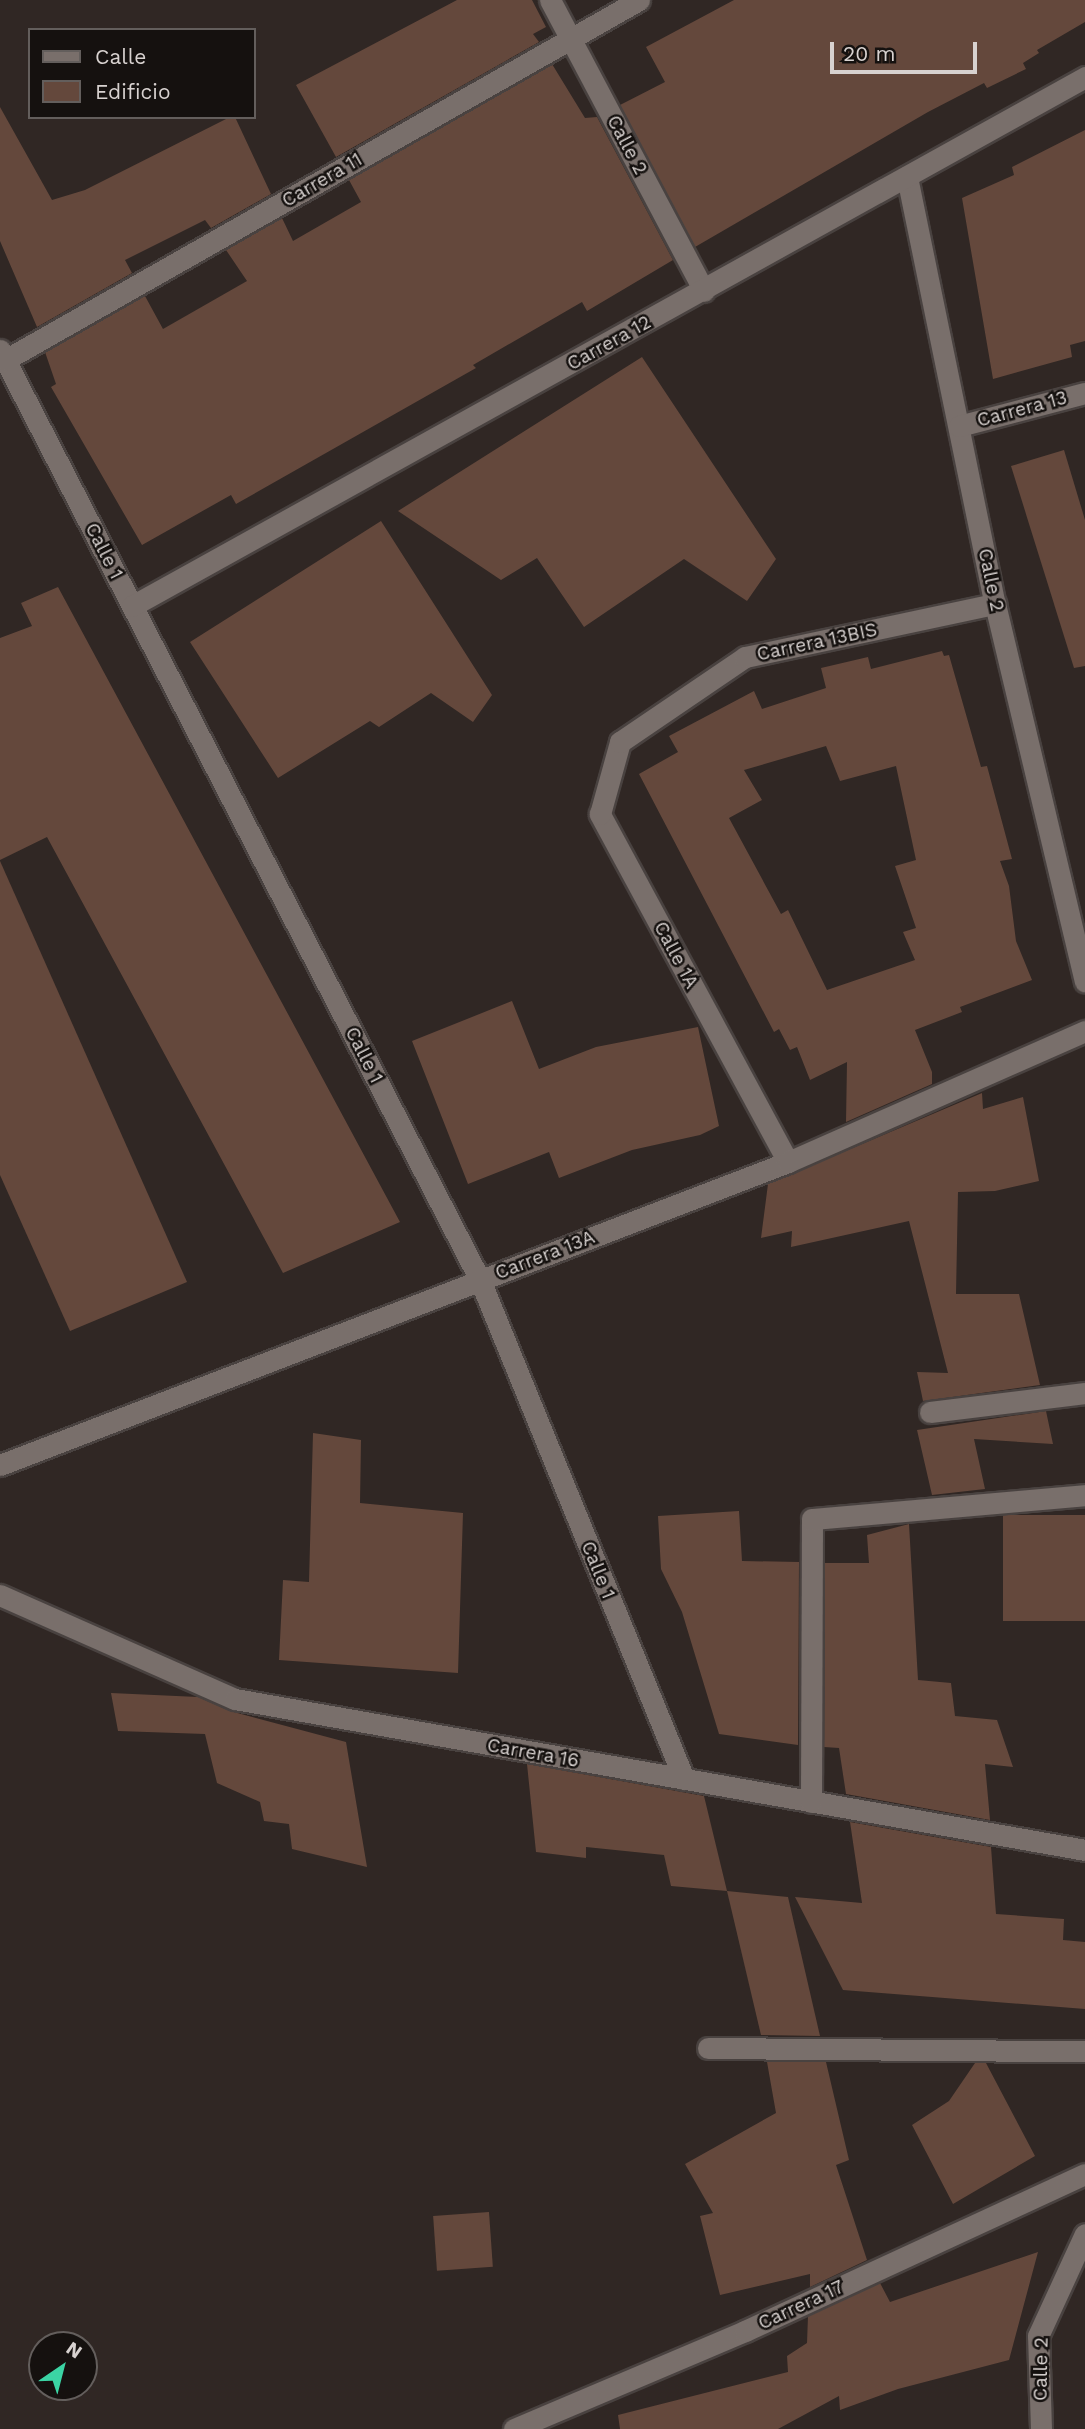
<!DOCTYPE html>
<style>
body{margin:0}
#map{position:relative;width:1085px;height:2429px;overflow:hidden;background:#302724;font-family:"Work Sans",sans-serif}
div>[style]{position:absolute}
.building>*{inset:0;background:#64483c;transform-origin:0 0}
.roads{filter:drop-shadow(2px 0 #494240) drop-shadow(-2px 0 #494240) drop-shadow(0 2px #494240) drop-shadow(0 -2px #494240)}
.minor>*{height:21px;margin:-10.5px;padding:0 10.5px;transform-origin:10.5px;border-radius:10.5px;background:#796f6b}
span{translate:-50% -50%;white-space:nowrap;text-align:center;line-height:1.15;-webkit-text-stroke:5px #15110f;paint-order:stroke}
.street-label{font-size:19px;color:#d8d2d0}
.legend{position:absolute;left:28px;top:28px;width:228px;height:91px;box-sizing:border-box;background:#15110f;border:2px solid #635e5c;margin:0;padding:9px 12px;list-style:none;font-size:21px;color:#d8d2d0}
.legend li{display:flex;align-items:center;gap:14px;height:35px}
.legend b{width:35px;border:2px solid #635e5c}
.north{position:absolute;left:28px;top:2331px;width:70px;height:70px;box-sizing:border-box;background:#15110f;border:2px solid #635e5c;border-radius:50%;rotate:35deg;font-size:19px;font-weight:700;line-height:28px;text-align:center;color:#d8d2d0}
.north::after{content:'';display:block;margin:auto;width:24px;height:32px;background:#3bd4a4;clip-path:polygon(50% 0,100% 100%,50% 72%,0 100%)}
.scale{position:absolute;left:830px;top:42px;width:147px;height:32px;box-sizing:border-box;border:4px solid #d8d2d0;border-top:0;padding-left:9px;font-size:21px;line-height:24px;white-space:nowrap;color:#d8d2d0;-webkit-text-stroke:5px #15110f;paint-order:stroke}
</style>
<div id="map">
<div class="building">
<i style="clip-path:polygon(457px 0,532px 0,546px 27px,533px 34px,539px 42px,336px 157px,296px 85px)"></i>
<i style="clip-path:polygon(734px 0,1085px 0,1085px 22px,1037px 50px,1039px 53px,1023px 63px,1026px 69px,987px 88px,984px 83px,928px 112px,695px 247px,620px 105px,665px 82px,646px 47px)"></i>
<i style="clip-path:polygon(552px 64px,585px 118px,597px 117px,673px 260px,587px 311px,582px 302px,473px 365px,476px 368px,236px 504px,231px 495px,142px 545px,51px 387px,56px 384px,45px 352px,145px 296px,163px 329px,247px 281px,226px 250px,282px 218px,293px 241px,361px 202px,349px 180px)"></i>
<i style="clip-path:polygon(0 107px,52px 200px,85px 190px,230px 117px,235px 117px,271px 194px,211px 228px,205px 220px,125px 260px,132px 273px,37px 327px,0 241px)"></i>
<i style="clip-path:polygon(1085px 130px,1085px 341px,1070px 345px,1072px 357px,993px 379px,962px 198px,1014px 175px,1012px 167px)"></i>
<i style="clip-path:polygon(642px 357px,776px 559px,747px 601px,684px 559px,584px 627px,537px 558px,501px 580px,398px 511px)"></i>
<i style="clip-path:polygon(1064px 450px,1085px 520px,1085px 666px,1074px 668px,1011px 466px)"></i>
<i style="clip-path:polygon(381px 521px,492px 695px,473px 722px,431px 693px,379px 727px,370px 721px,278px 778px,190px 642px)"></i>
<i style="clip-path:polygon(58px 587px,400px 1222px,283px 1273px,47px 837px,0 860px,0 638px,32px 626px,21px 603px)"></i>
<i style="clip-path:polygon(evenodd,942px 651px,944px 656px,949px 655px,981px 767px,987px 766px,1012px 859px,1000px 861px,1009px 886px,1016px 941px,1032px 980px,960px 1007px,962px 1012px,915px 1030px,932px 1072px,932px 1084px,846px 1122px,847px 1062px,810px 1080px,797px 1047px,790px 1050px,779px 1029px,774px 1032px,639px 774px,678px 752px,669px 736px,754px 691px,762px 709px,826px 688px,821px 668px,868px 657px,871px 669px,942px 651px,826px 746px,840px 781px,896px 766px,916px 860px,895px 866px,916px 928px,903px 932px,915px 960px,827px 990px,788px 910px,781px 914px,729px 818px,762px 800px,744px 770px,826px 746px)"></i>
<i style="clip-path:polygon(0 861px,187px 1282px,70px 1331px,0 1175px)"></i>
<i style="clip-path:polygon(512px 1001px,539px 1069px,596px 1047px,698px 1027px,719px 1126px,700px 1135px,632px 1150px,559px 1178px,549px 1152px,468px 1184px,412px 1041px)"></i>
<i style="clip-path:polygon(982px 1093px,983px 1109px,1023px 1097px,1039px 1181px,995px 1191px,958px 1192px,956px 1294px,1019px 1294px,1040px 1385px,923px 1401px,917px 1372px,948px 1373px,909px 1221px,791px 1247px,792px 1231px,761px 1238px,768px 1184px)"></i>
<i style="clip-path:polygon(1046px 1411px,1053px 1444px,974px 1439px,985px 1489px,932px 1495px,917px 1430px)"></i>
<i style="clip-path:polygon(313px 1433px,361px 1440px,360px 1503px,463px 1513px,458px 1673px,279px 1660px,283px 1580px,309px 1582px)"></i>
<i style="clip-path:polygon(739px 1511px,742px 1561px,799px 1562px,798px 1745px,719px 1734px,682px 1612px,661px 1569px,658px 1516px)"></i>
<i style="left:1085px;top:1515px;width:106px;height:82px;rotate:90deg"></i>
<i style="clip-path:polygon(909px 1524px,918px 1680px,951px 1683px,955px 1716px,997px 1720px,1013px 1767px,985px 1764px,990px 1820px,846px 1794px,839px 1748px,824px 1747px,825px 1563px,869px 1563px,867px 1535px)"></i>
<i style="clip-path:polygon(111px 1693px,198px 1697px,230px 1711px,346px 1742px,367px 1867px,292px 1849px,289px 1824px,264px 1821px,260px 1802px,217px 1783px,205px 1734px,118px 1731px)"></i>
<i style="clip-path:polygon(527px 1764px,704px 1796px,727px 1891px,671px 1886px,664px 1855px,586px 1847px,586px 1858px,536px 1852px)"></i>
<i style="clip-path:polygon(850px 1822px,991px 1847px,996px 1914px,1064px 1919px,1063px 1940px,1085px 1942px,1085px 2009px,843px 1990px,795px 1897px,862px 1903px)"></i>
<i style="clip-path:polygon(727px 1891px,788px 1897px,820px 2036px,761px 2035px)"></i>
<i style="clip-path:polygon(767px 2062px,826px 2062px,849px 2160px,836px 2165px,867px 2260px,810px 2287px,810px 2274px,720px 2295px,700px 2216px,713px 2213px,685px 2164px,776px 2113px)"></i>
<i style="clip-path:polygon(975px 2063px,986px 2063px,1035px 2156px,953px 2204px,912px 2125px,949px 2101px)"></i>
<i style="left:489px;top:2212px;width:55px;height:56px;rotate:86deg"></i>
<i style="clip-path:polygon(1038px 2252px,1009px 2360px,898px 2389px,840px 2410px,839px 2396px,778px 2429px,620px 2429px,618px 2415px,788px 2372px,787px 2356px,807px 2343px,808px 2316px,880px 2283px,890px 2302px)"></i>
</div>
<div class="roads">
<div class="minor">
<i style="left:550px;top:0;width:329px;rotate:62.1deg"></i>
<i style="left:907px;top:177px;width:436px;rotate:78.4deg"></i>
<i style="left:995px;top:604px;width:388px;rotate:76.6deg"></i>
<i style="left:0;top:350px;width:1047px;rotate:62.7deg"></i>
<i style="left:480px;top:1280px;width:539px;rotate:67.76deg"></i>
<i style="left:5px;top:360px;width:729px;rotate:-29.59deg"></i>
<i style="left:959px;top:426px;width:130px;rotate:-14.7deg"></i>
<i style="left:132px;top:606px;width:1090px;rotate:-29.03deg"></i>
<i style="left:788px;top:1162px;width:396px;rotate:-118.4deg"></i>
<i style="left:600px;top:814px;width:75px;rotate:-74.5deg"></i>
<i style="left:620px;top:742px;width:151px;rotate:-34.2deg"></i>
<i style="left:745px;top:657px;width:256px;rotate:-12deg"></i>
<i style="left:930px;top:1412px;width:156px;rotate:-7deg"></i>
<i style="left:0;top:1465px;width:844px;rotate:-21.03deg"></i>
<i style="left:788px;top:1162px;width:325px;rotate:-23.8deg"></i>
<i style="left:0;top:1595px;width:257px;rotate:23.9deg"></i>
<i style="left:235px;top:1699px;width:863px;rotate:10.07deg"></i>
<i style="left:811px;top:1802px;width:283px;rotate:-89.8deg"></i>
<i style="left:812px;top:1519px;width:274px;rotate:-5deg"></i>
<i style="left:708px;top:2048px;width:377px;rotate:0.5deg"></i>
<i style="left:514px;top:2429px;width:251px;rotate:-23deg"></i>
<i style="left:745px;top:2331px;width:374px;rotate:-24.8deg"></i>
<i style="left:1041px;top:2429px;width:93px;rotate:-91.8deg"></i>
<i style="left:1038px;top:2336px;width:112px;rotate:-65.3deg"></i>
</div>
</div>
<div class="street-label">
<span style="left:627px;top:145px;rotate:62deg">Calle 2</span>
<span style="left:322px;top:180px;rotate:-30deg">Carrera 11</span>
<span style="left:609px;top:343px;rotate:-29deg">Carrera 12</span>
<span style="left:1022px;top:409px;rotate:-15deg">Carrera 13</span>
<span style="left:104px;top:551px;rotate:63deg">Calle 1</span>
<span style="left:991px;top:580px;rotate:78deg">Calle 2</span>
<span style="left:817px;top:642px;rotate:-12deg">Carrera 13BIS</span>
<span style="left:676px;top:955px;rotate:62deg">Calle 1A</span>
<span style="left:364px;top:1055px;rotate:63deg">Calle 1</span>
<span style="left:545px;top:1255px;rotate:-21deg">Carrera 13A</span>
<span style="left:598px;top:1570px;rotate:68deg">Calle 1</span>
<span style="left:533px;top:1753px;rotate:10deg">Carrera 16</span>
<span style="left:801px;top:2305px;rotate:-25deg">Carrera 17</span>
<span style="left:1041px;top:2369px;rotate:-89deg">Calle 2</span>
</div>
<ul class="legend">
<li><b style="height:9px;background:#796f6b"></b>Calle</li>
<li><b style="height:19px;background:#64483c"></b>Edificio</li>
</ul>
<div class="north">N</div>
<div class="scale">20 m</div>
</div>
